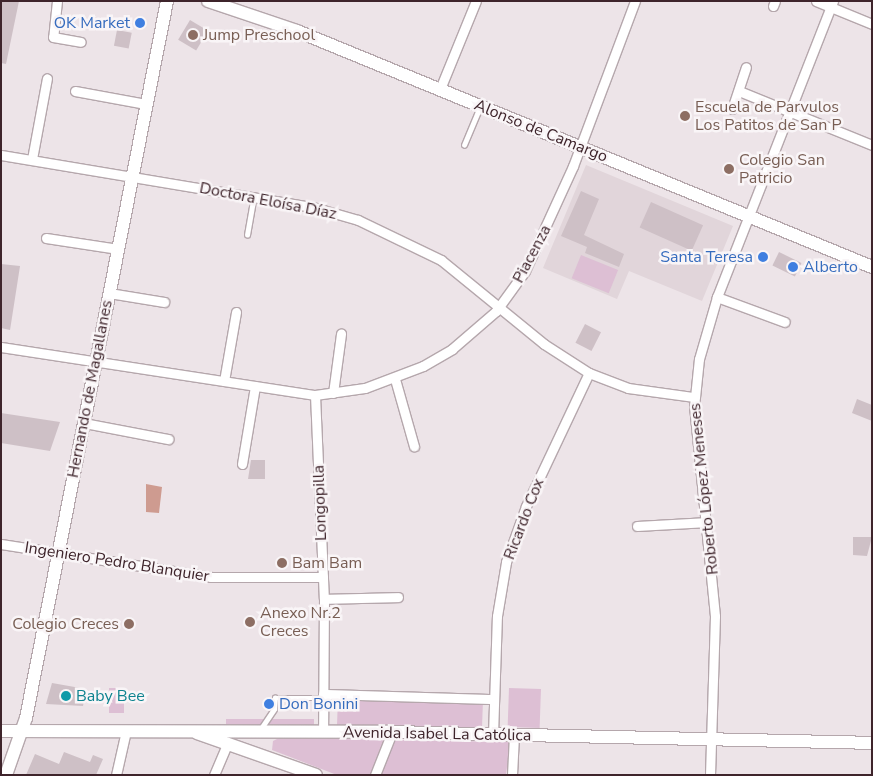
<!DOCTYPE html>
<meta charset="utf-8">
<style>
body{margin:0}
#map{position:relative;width:873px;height:776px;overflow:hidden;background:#ede4e8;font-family:"Nunito Sans",sans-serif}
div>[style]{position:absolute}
.built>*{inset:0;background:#e1d5da}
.green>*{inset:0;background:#ddbfd4;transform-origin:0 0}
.water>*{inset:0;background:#ce9b90}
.building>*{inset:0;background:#cec0c6;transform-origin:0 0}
.roads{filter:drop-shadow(1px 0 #b5a7ac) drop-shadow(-1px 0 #b5a7ac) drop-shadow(0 1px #b5a7ac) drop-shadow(0 -1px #b5a7ac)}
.lane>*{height:4.5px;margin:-2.25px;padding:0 2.25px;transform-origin:2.25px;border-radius:2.25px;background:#fff}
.street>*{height:9px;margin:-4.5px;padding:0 4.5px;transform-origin:4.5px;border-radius:4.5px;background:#fff}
.secondary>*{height:12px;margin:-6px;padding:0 6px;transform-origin:6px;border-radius:6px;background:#fff}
.dots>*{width:14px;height:14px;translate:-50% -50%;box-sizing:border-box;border:2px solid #f9f5f7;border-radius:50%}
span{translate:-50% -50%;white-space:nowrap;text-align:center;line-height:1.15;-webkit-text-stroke:5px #f9f5f7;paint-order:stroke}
.shop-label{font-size:16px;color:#366cbe}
.right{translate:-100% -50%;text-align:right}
.left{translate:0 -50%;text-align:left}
.education-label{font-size:16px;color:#785e54}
.street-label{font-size:16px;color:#3e242b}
.culture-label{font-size:16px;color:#0d838f}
.frame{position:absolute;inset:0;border:2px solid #3e242b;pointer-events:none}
</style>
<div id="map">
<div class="built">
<i style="clip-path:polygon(586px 165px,733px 226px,702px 301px,629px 271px,617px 299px,543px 268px)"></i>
</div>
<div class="green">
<i style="left:581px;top:255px;width:40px;height:25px;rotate:22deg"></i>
<i style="left:109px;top:688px;width:15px;height:25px"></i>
<i style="left:509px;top:688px;width:32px;height:39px;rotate:2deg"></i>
<i style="left:338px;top:697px;width:145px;height:29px;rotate:2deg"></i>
<i style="left:226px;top:719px;width:37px;height:6px"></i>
<i style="clip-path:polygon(272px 719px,314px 719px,314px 726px,268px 724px)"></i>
<i style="clip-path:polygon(279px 738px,510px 742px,506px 775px,337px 775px,272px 750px,273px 741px)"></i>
</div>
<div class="water">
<i style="clip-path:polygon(146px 484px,162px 487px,159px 513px,146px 512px)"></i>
</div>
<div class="building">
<i style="clip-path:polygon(19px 1px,6px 64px,1px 63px,1px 2px)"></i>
<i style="left:190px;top:20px;width:21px;height:23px;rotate:31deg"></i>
<i style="left:117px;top:30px;width:15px;height:16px;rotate:11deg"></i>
<i style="clip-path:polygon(581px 191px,599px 199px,584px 235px,624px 254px,619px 267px,585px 253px,587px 247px,561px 236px)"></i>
<i style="left:651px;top:202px;width:57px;height:28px;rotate:24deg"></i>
<i style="left:779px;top:252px;width:25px;height:15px;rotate:26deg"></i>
<i style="clip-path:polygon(1px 264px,20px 266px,10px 330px,1px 328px)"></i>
<i style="left:585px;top:324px;width:18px;height:21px;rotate:27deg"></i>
<i style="clip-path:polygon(857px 399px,872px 405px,872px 421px,852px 413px)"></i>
<i style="clip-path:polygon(1px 413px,60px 422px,50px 451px,1px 443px)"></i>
<i style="clip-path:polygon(251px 460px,265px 460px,265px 479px,248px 479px)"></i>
<i style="clip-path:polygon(853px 537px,872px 537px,867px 556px,853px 555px)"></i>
<i style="clip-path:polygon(52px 683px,86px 689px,83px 706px,46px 704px)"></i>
<i style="clip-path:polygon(64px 752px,90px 762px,93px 755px,103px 759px,96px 775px,26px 775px,35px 754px,59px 764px)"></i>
</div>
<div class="roads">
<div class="lane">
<i style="left:464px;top:145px;width:41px;rotate:-67.2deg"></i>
<i style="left:247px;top:235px;width:39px;rotate:-80deg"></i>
<i style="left:260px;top:730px;width:25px;rotate:-56deg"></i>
<i style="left:274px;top:709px;width:11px;rotate:-85deg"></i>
<i style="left:275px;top:698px;width:48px"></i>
</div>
<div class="street">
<i style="left:57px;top:1px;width:36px;rotate:96deg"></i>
<i style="left:53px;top:37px;width:28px;rotate:10deg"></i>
<i style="left:816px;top:1px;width:61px;rotate:22.3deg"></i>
<i style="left:773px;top:6px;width:5px;rotate:-68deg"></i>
<i style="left:440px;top:89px;width:95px;rotate:-67.8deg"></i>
<i style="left:75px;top:91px;width:72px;rotate:10.4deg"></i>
<i style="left:739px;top:91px;width:144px;rotate:22.1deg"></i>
<i style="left:732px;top:109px;width:44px;rotate:-71.6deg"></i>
<i style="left:1px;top:155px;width:316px;rotate:9.5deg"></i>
<i style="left:313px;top:207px;width:47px;rotate:16.1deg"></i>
<i style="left:358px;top:220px;width:92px;rotate:25.7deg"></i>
<i style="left:441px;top:260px;width:133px;rotate:39.2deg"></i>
<i style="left:544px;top:344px;width:54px;rotate:32.8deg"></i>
<i style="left:589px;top:373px;width:42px;rotate:21deg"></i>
<i style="left:628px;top:388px;width:67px;rotate:7.8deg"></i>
<i style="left:32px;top:159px;width:82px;rotate:-79.5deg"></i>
<i style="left:46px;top:238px;width:73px;rotate:8.7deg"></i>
<i style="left:109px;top:293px;width:56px;rotate:9.3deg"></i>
<i style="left:717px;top:297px;width:72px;rotate:20.2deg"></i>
<i style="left:1px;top:347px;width:318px;rotate:8.7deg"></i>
<i style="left:315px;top:395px;width:50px;rotate:-8deg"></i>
<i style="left:365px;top:388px;width:62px;rotate:-20.8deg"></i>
<i style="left:423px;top:366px;width:34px;rotate:-30deg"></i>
<i style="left:452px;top:349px;width:58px;rotate:-40.8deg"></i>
<i style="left:496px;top:311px;width:49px;rotate:-54.1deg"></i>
<i style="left:525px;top:271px;width:115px;rotate:-65.4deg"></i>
<i style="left:573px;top:166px;width:176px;rotate:-69.4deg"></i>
<i style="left:395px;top:379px;width:70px;rotate:74.2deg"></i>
<i style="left:224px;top:381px;width:70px;rotate:-80.1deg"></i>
<i style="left:333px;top:393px;width:60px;rotate:-82.3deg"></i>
<i style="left:315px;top:395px;width:204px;rotate:87.5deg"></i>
<i style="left:324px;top:599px;width:132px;rotate:90.4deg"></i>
<i style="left:84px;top:423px;width:86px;rotate:10.8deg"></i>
<i style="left:242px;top:464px;width:79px;rotate:-80.5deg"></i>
<i style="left:637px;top:526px;width:71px;rotate:-3.2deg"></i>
<i style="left:1px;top:544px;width:213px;rotate:8.9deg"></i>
<i style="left:211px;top:577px;width:112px"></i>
<i style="left:324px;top:599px;width:74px;rotate:-1.5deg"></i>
<i style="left:323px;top:694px;width:170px;rotate:1.7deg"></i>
<i style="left:493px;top:735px;width:119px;rotate:-88.1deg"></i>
<i style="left:497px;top:616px;width:55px;rotate:-80.5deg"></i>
<i style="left:506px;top:562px;width:59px;rotate:-70.3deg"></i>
<i style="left:526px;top:506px;width:147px;rotate:-64.7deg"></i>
<i style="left:116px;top:775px;width:45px;rotate:-77.2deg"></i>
<i style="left:214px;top:775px;width:34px;rotate:-67deg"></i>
<i style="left:375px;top:775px;width:46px;rotate:-68.4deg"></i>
<i style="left:512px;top:775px;width:40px;rotate:-87.1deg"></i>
<i style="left:710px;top:775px;width:159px;rotate:-88.2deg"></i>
<i style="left:715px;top:616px;width:210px;rotate:-95.7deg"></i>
<i style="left:694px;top:407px;width:48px;rotate:-84.1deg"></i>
<i style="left:699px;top:359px;width:65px;rotate:-73.8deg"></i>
<i style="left:717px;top:297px;width:318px;rotate:-68.6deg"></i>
</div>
<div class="secondary">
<i style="left:208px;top:1px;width:94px;rotate:18.6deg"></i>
<i style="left:297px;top:31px;width:622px;rotate:22.31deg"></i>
<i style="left:1px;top:731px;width:391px;rotate:0.1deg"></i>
<i style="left:392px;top:732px;width:480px;rotate:1.3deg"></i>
<i style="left:197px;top:733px;width:126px;rotate:19.4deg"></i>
<i style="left:6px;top:775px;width:60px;rotate:-70.7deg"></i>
<i style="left:26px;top:718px;width:731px;rotate:-78.87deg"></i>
</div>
</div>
<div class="dots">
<i style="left:140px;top:23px;background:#3f7fe0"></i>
<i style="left:193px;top:35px;background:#8d6e63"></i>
<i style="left:685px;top:116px;background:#8d6e63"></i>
<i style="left:729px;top:169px;background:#8d6e63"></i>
<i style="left:763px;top:257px;background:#3f7fe0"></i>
<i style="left:793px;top:267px;background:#3f7fe0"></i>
<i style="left:282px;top:563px;background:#8d6e63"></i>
<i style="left:250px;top:622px;background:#8d6e63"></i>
<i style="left:129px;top:624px;background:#8d6e63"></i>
<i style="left:66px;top:696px;background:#0f9aa8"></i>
<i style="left:269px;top:704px;background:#3f7fe0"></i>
</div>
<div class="shop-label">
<span class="right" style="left:130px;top:23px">OK Market</span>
<span class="right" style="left:753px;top:257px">Santa Teresa</span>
<span class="left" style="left:803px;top:267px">Alberto</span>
<span class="left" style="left:279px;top:704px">Don Bonini</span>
</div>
<div class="education-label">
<span class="left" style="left:203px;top:35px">Jump Preschool</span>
<span class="left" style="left:695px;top:116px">Escuela de Parvulos<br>Los Patitos de San P</span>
<span class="left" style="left:739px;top:169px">Colegio San<br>Patricio</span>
<span class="left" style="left:292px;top:563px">Bam Bam</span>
<span class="left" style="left:260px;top:622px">Anexo Nr.2<br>Creces</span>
<span class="right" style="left:119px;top:624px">Colegio Creces</span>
</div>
<div class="street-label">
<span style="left:541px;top:131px;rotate:22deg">Alonso de Camargo</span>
<span style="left:268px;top:201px;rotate:11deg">Doctora Eloísa Díaz</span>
<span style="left:532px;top:254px;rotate:-62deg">Piacenza</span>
<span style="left:90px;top:389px;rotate:-79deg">Hernando de Magallanes</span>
<span style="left:704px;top:489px;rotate:-96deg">Roberto López Meneses</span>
<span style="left:320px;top:503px;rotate:-92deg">Longopilla</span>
<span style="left:524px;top:519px;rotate:-69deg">Ricardo Cox</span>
<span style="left:117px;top:562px;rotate:9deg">Ingeniero Pedro Blanquier</span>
<span style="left:437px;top:734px;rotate:1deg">Avenida Isabel La Católica</span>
</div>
<div class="culture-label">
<span class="left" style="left:76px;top:696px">Baby Bee</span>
</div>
<div class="frame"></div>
</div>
